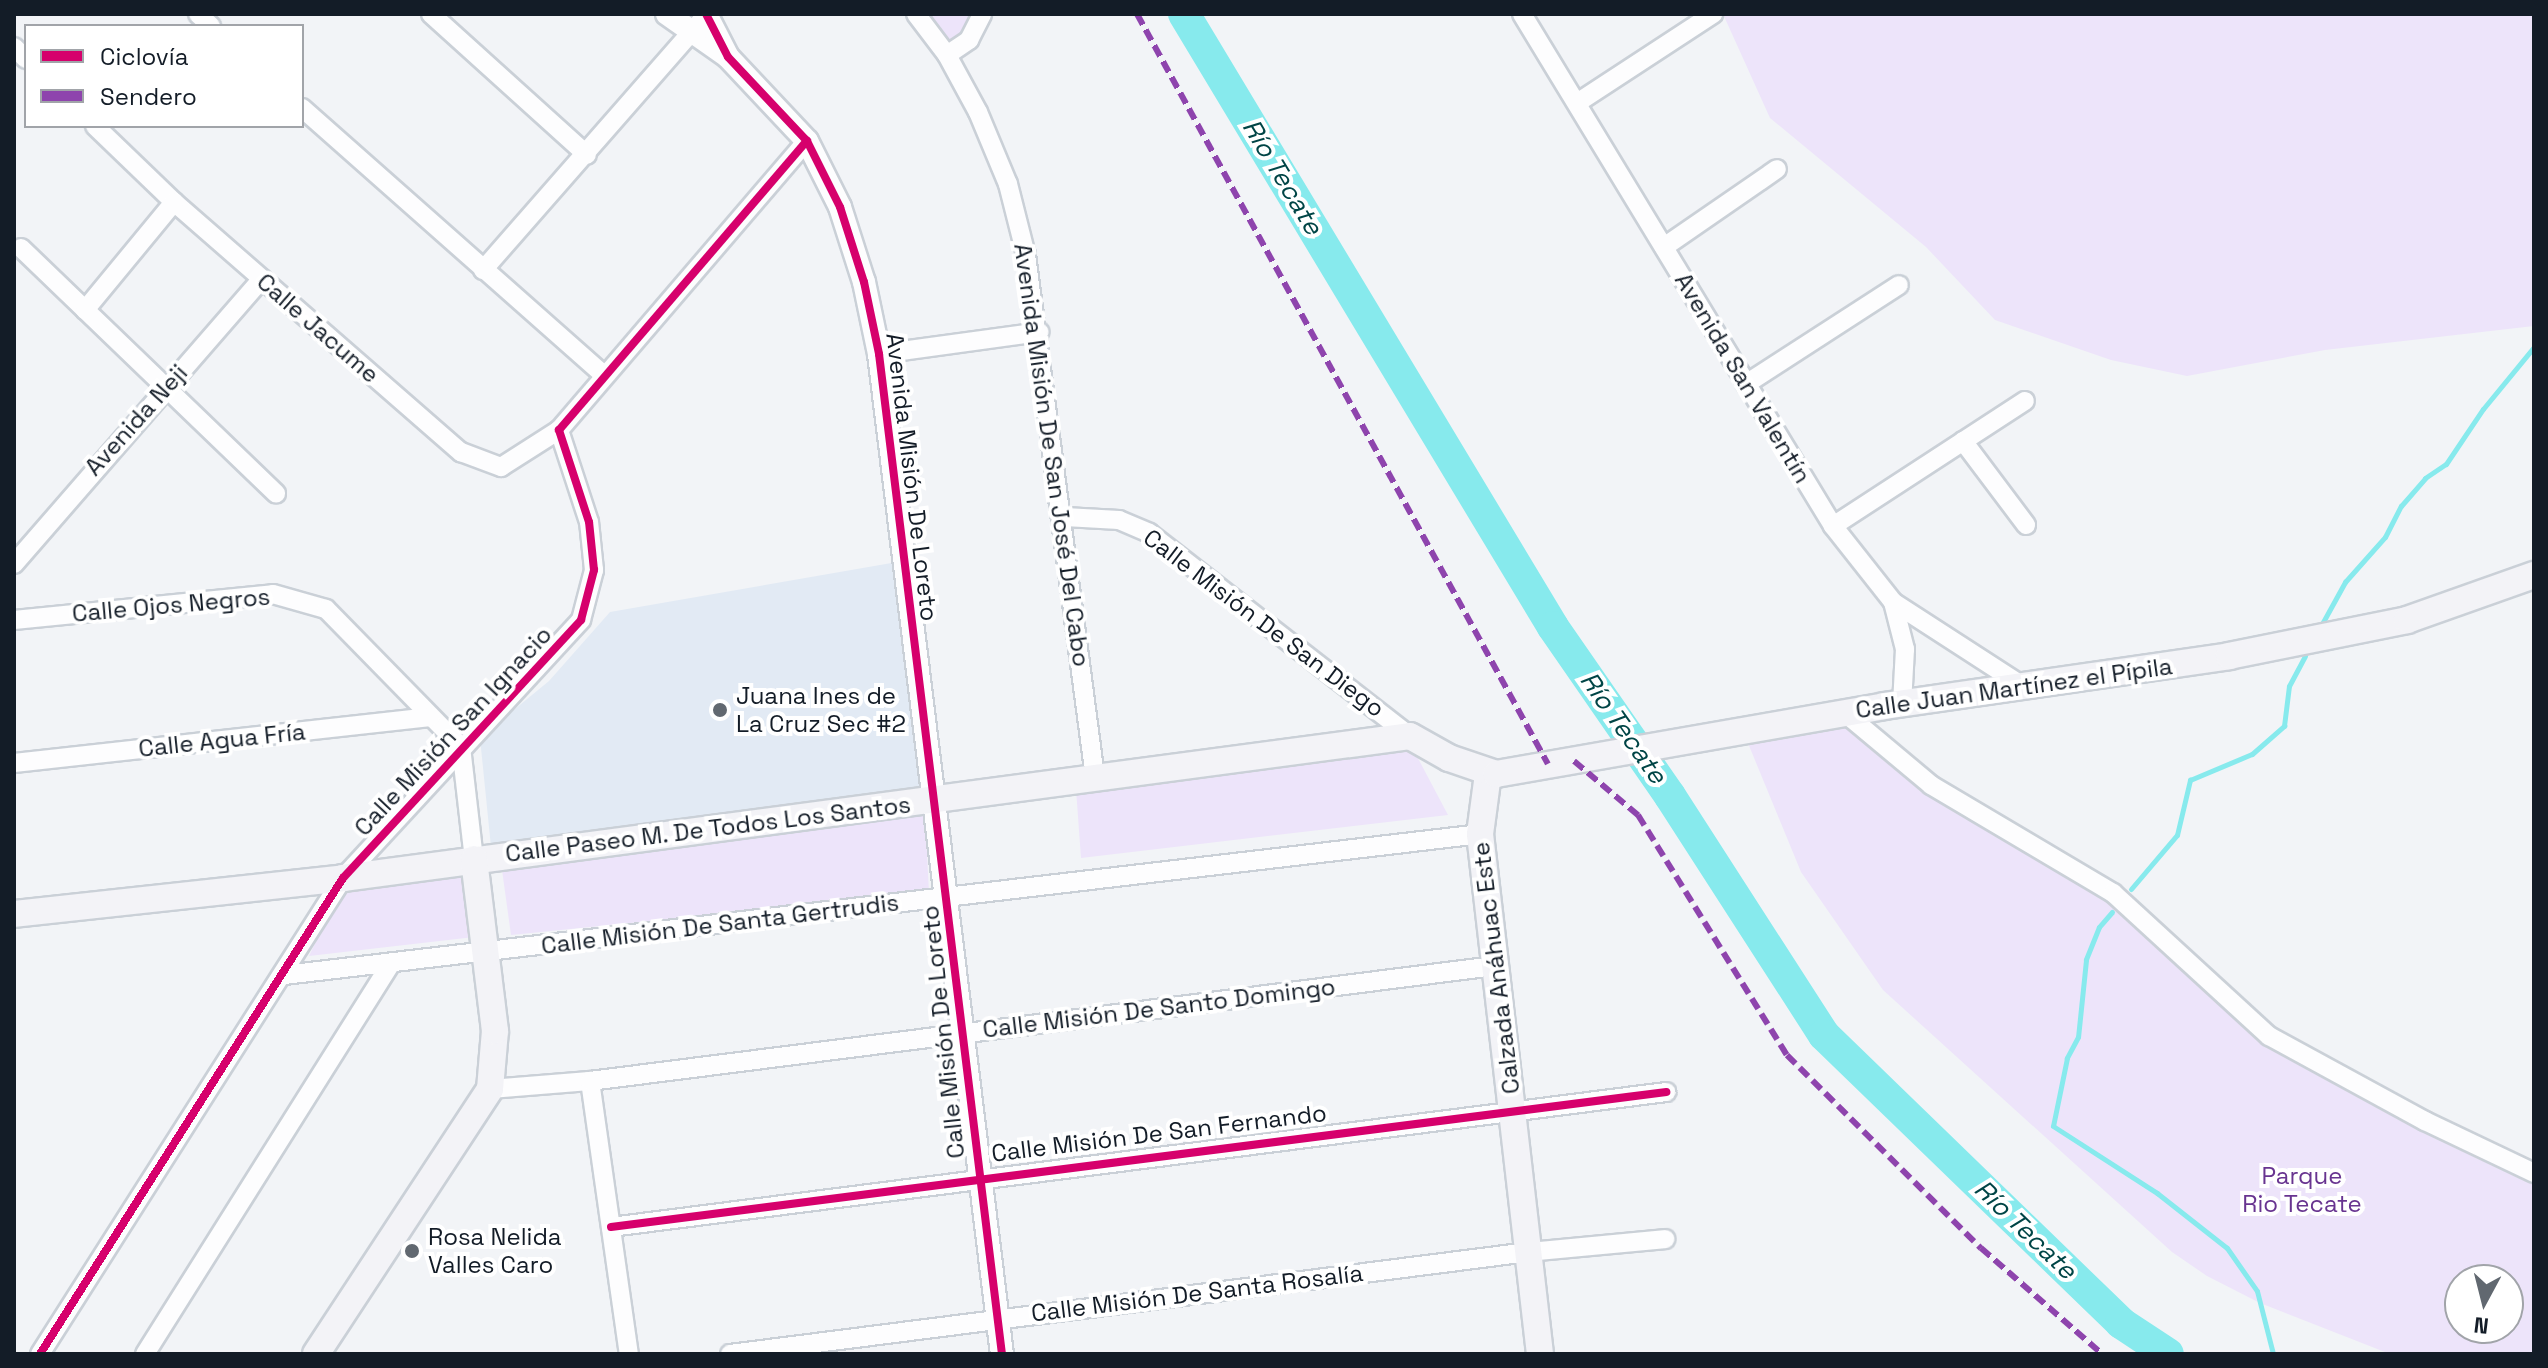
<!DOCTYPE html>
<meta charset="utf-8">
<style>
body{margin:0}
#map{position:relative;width:2548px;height:1368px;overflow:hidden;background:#f2f4f7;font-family:"Space Grotesk",sans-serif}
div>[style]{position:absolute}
.built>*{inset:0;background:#e2eaf4}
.green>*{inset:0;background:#ede4fa}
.stream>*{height:5px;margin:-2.5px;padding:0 2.5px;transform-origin:2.5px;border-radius:2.5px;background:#87eaed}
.river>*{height:32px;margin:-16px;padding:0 16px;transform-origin:16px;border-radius:16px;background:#87eaed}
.roads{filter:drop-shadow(2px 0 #cad0d7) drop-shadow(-2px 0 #cad0d7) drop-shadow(0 2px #cad0d7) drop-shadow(0 -2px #cad0d7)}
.minor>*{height:18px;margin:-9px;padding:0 9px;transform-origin:9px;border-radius:9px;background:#fdfdfe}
.tertiary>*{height:22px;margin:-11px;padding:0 11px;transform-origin:11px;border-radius:11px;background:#fdfdfe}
.secondary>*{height:26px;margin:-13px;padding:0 13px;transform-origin:13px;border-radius:13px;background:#f3f3f7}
.quiet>*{height:6px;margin-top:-3px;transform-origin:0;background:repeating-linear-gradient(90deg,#8e44ad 0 12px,transparent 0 18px)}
.cycleway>*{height:8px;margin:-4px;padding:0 4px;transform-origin:4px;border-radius:4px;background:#d6006c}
.dots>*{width:22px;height:22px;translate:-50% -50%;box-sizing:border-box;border:4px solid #fff;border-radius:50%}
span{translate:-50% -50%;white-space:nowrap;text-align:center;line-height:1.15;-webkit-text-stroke:8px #fff;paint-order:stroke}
.street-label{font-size:24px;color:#131c27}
.poi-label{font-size:24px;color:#131c27}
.left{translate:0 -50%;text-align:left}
.park-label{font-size:24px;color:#683490}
.water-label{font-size:26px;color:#004546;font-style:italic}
.frame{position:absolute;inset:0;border:16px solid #131c27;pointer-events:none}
.legend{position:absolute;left:24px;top:24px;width:280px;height:104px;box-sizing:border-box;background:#fff;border:2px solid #a1a4a9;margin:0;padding:10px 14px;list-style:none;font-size:24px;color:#131c27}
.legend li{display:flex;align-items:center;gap:16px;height:40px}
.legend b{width:40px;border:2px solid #a1a4a9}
.north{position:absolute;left:2444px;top:1264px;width:80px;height:80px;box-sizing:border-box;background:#fff;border:2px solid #a1a4a9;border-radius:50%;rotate:187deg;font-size:22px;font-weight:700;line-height:32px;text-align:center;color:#131c27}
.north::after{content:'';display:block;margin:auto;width:28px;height:36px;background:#616870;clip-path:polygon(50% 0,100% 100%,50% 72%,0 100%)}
</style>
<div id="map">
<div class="built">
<i style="clip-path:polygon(903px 561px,936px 790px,491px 847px,480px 738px,549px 681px,610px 612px)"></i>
</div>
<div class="green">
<i style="clip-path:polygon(915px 14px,989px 14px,990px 24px,943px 46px)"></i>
<i style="clip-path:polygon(1723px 14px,2534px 14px,2534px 326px,2325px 350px,2187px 376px,2111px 360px,1995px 320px,1926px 247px,1770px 118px)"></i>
<i style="clip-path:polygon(evenodd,1858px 711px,1899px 754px,1985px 812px,2087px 867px,2303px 1055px,2534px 1173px,2534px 1354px,2390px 1354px,2260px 1303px,2207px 1276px,2172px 1252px,1883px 990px,1801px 872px,1743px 731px,1858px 711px,2460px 1280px,2508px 1280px,2508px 1328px,2460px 1328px,2460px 1280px)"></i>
<i style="clip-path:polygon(1411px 745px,1448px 815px,1081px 858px,1076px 789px)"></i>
<i style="clip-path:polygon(925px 814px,929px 893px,511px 935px,502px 870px)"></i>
<i style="clip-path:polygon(478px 870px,483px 936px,309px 956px,341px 890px)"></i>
</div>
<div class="stream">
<i style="left:2323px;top:622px;width:46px;rotate:-61.2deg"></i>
<i style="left:2345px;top:582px;width:60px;rotate:-48.4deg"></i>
<i style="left:2385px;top:537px;width:35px;rotate:-63deg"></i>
<i style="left:2401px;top:506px;width:37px;rotate:-49deg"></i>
<i style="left:2425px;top:478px;width:25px;rotate:-34deg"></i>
<i style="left:2446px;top:464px;width:66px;rotate:-56.1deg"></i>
<i style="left:2483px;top:409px;width:80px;rotate:-50.6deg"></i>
<i style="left:2131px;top:889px;width:71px;rotate:-49.6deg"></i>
<i style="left:2177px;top:835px;width:57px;rotate:-76.7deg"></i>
<i style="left:2190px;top:780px;width:67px;rotate:-22.8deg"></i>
<i style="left:2252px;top:754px;width:43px;rotate:-41.2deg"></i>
<i style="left:2284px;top:726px;width:40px;rotate:-82.9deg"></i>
<i style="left:2289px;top:686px;width:34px;rotate:-62deg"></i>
<i style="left:2112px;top:912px;width:20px;rotate:131deg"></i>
<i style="left:2099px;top:927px;width:35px;rotate:112deg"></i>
<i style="left:2086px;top:960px;width:77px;rotate:95.9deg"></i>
<i style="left:2078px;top:1037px;width:24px;rotate:118deg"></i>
<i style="left:2067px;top:1058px;width:69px;rotate:101.6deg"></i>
<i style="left:2053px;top:1126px;width:124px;rotate:32.8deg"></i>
<i style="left:2157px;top:1193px;width:89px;rotate:38.2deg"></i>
<i style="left:2227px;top:1248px;width:52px;rotate:55.1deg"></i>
<i style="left:2257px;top:1291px;width:65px;rotate:75.7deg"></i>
</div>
<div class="river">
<i style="left:1184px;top:14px;width:715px;rotate:58.95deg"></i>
<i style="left:1553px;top:627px;width:206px;rotate:55.3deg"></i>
<i style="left:1670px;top:796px;width:284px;rotate:57.2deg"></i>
<i style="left:1824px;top:1035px;width:414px;rotate:44.1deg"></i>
<i style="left:2121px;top:1323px;width:56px;rotate:33.4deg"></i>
</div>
<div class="roads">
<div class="minor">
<i style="left:198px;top:14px;width:18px;rotate:43deg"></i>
<i style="left:431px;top:14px;width:210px;rotate:42.1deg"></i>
<i style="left:916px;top:14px;width:51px;rotate:52.9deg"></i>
<i style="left:947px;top:55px;width:65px;rotate:61.5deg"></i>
<i style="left:978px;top:112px;width:78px;rotate:67.4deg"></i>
<i style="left:1008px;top:184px;width:73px;rotate:75.8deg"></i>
<i style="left:1026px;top:255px;width:527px;rotate:82.47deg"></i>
<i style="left:1522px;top:14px;width:599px;rotate:58.72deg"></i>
<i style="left:1833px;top:526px;width:97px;rotate:51.7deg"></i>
<i style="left:1893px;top:602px;width:155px;rotate:32.9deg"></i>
<i style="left:14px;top:47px;width:17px;rotate:45deg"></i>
<i style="left:947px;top:55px;width:27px;rotate:-34deg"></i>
<i style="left:969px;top:40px;width:29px;rotate:-63deg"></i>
<i style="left:1577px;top:103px;width:163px;rotate:-33.2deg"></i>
<i style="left:302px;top:108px;width:403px;rotate:41.5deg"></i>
<i style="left:95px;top:126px;width:110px;rotate:43.9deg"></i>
<i style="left:174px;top:202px;width:381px;rotate:41.1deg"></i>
<i style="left:461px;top:452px;width:43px;rotate:20.6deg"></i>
<i style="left:501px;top:467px;width:69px;rotate:-32.5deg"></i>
<i style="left:1664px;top:247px;width:137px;rotate:-34.6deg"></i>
<i style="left:21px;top:248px;width:354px;rotate:43.9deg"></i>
<i style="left:483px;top:270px;width:330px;rotate:-48.8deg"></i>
<i style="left:85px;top:310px;width:140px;rotate:-50.5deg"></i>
<i style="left:879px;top:354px;width:162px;rotate:-7.8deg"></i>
<i style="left:1746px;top:384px;width:182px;rotate:-32.9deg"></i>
<i style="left:1963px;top:441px;width:105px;rotate:53.1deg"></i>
<i style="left:1065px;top:517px;width:54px;rotate:3.2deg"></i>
<i style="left:1119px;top:520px;width:33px;rotate:23deg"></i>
<i style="left:1149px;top:533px;width:331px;rotate:37.9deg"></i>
<i style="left:1833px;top:526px;width:229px;rotate:-33.1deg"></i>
<i style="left:14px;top:564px;width:378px;rotate:-49deg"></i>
<i style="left:1893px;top:602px;width:49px;rotate:75.7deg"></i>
<i style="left:1905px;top:649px;width:55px;rotate:93.1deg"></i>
<i style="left:14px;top:620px;width:260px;rotate:-5.7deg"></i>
<i style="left:273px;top:594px;width:55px;rotate:15.8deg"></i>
<i style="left:326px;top:609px;width:193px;rotate:45.6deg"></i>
<i style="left:461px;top:747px;width:113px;rotate:83.4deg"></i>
<i style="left:1845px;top:713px;width:112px;rotate:39.9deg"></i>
<i style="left:1931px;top:785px;width:212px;rotate:30.7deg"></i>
<i style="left:2113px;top:893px;width:212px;rotate:42.5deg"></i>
<i style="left:2269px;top:1036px;width:178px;rotate:28.6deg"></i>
<i style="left:2425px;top:1121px;width:121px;rotate:25.5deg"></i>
<i style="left:14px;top:763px;width:419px;rotate:-6.3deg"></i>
<i style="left:284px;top:975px;width:1204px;rotate:-6.72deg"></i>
<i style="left:590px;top:1081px;width:276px;rotate:81.9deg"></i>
<i style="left:490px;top:1089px;width:100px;rotate:-4.6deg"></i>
<i style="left:590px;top:1081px;width:911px;rotate:-7.25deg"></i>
<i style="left:611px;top:1227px;width:1064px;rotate:-7.29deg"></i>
<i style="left:40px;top:1354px;width:564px;rotate:-57.52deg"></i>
<i style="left:343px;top:878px;width:351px;rotate:-47.3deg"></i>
<i style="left:581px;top:620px;width:52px;rotate:-75.4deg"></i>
<i style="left:594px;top:570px;width:48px;rotate:-95.9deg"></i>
<i style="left:589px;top:522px;width:97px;rotate:-108.1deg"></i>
<i style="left:559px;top:430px;width:381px;rotate:-49.4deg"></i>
<i style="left:145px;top:1354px;width:460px;rotate:-57.8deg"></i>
<i style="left:730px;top:1354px;width:804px;rotate:-7.28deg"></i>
<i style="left:1528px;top:1252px;width:138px;rotate:-5.4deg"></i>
</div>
<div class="tertiary">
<i style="left:667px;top:14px;width:73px;rotate:35deg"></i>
<i style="left:706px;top:14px;width:48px;rotate:62.9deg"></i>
<i style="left:728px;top:57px;width:115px;rotate:46.8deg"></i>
<i style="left:807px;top:141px;width:74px;rotate:63.4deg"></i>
<i style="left:840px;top:207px;width:79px;rotate:72.3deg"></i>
<i style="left:864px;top:282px;width:74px;rotate:78.2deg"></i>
<i style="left:879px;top:354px;width:1008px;rotate:82.99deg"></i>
</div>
<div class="secondary">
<i style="left:1488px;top:774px;width:61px;rotate:97.6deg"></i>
<i style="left:1480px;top:834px;width:523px;rotate:83.42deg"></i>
<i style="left:14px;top:914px;width:331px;rotate:-6.2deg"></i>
<i style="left:343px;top:878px;width:1076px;rotate:-7.58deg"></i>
<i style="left:1410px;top:736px;width:45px;rotate:29.4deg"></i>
<i style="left:1449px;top:758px;width:50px;rotate:18.8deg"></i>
<i style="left:1496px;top:774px;width:394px;rotate:-9.9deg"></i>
<i style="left:1884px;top:706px;width:349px;rotate:-8.2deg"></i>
<i style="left:2229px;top:656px;width:182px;rotate:-11.4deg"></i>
<i style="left:2407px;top:620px;width:135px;rotate:-19.5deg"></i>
<i style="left:316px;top:1354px;width:317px;rotate:-56.7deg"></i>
<i style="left:490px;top:1089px;width:58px;rotate:-85.1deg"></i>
<i style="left:495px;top:1031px;width:173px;rotate:-97deg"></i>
</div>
</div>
<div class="quiet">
<i style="left:1137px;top:14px;width:855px;rotate:61.28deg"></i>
<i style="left:1574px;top:761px;width:84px;rotate:40.2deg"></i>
<i style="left:1638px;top:815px;width:282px;rotate:58.2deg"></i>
<i style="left:1787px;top:1055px;width:274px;rotate:44.9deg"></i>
<i style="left:1981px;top:1248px;width:161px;rotate:41.2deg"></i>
</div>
<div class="cycleway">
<i style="left:706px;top:14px;width:48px;rotate:62.9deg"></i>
<i style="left:728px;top:57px;width:115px;rotate:46.8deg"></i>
<i style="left:807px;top:141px;width:74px;rotate:63.4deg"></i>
<i style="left:840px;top:207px;width:79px;rotate:72.3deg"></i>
<i style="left:864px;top:282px;width:74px;rotate:78.2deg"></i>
<i style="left:879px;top:354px;width:1008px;rotate:82.99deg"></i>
<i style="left:611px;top:1227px;width:1064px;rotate:-7.29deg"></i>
<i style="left:40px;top:1354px;width:564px;rotate:-57.52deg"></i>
<i style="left:343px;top:878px;width:351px;rotate:-47.3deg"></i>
<i style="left:581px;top:620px;width:52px;rotate:-75.4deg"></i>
<i style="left:594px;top:570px;width:48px;rotate:-95.9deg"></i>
<i style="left:589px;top:522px;width:97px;rotate:-108.1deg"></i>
<i style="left:559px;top:430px;width:381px;rotate:-49.4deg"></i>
</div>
<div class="dots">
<i style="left:720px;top:710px;background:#616870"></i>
<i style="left:412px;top:1251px;background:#616870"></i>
</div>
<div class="street-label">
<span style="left:318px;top:328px;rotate:41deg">Calle Jacume</span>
<span style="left:1743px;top:378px;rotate:59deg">Avenida San Valentín</span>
<span style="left:136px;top:420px;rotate:-48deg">Avenida Neji</span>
<span style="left:1052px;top:455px;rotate:82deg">Avenida Misión De San José Del Cabo</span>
<span style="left:912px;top:477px;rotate:83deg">Avenida Misión De Loreto</span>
<span style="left:171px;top:605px;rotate:-5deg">Calle Ojos Negros</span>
<span style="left:1264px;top:623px;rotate:37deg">Calle Misión De San Diego</span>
<span style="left:2014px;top:688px;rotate:-8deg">Calle Juan Martínez el Pípila</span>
<span style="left:453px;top:731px;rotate:-47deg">Calle Misión San Ignacio</span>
<span style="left:222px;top:740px;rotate:-6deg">Calle Agua Fría</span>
<span style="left:708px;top:829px;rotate:-7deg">Calle Paseo M. De Todos Los Santos</span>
<span style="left:720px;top:924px;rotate:-7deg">Calle Misión De Santa Gertrudis</span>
<span style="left:1496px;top:968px;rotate:-97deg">Calzada Anáhuac Este</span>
<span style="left:1159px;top:1008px;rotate:-7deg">Calle Misión De Santo Domingo</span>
<span style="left:943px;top:1032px;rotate:-96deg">Calle Misión De Loreto</span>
<span style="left:1159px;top:1133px;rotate:-7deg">Calle Misión De San Fernando</span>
<span style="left:1197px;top:1293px;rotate:-7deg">Calle Misión De Santa Rosalía</span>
</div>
<div class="poi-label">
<span class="left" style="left:736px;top:710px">Juana Ines de<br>La Cruz Sec #2</span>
<span class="left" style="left:428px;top:1251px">Rosa Nelida<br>Valles Caro</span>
</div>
<div class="park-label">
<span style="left:2302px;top:1190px">Parque<br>Rio Tecate</span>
</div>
<div class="water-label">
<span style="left:1282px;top:177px;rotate:59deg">Río Tecate</span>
<span style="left:1623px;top:728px;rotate:55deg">Río Tecate</span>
<span style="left:2025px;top:1230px;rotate:44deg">Río Tecate</span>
</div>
<div class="frame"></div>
<ul class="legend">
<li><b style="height:10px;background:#d6006c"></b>Ciclovía</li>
<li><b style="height:10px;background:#8e44ad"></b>Sendero</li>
</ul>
<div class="north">N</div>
</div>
